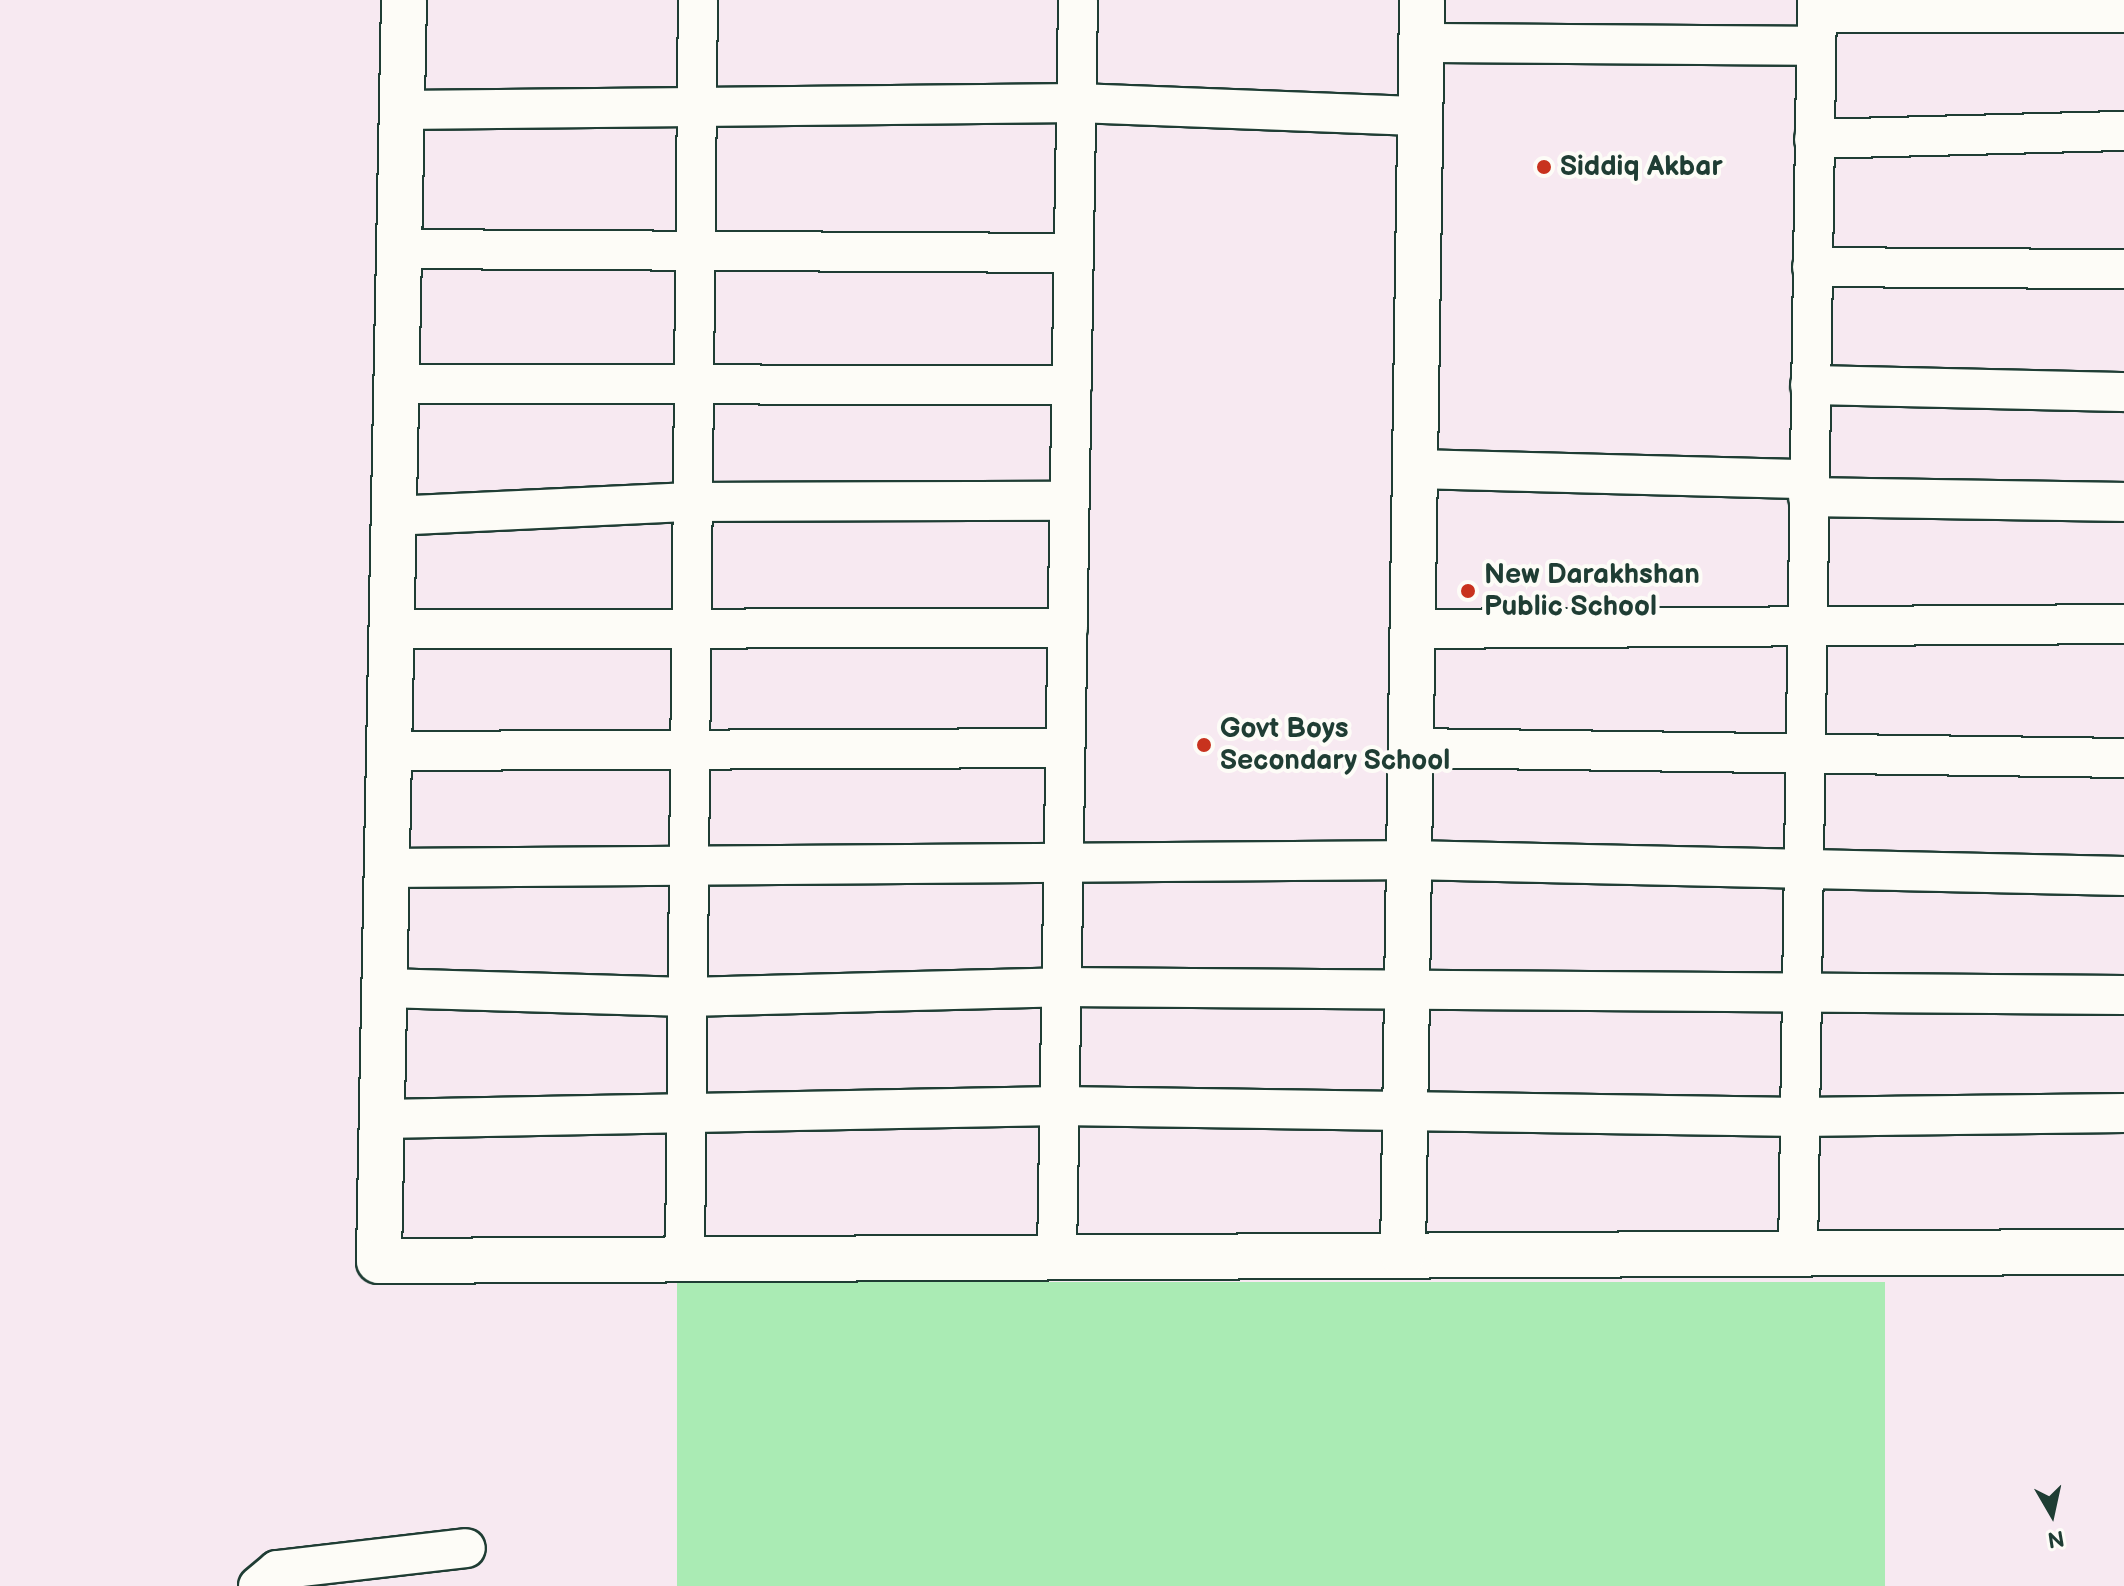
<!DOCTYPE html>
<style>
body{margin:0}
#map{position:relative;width:2124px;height:1586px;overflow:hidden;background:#f7e9f1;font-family:"Balsamiq Sans",sans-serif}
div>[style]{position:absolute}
.green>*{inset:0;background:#aaebb4;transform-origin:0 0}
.roads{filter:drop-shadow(2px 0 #1f3d34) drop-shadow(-2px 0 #1f3d34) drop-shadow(0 2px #1f3d34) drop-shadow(0 -2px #1f3d34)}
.street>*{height:38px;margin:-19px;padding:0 19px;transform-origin:19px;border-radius:19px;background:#fdfcf7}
.secondary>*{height:44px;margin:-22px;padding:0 22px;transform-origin:22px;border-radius:22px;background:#fdfcf7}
.dots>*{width:22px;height:22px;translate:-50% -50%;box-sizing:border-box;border:4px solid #fdfcf7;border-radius:50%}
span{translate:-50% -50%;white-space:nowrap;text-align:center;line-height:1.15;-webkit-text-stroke:8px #fdfcf7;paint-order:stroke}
.poi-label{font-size:28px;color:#1f3d34;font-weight:700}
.left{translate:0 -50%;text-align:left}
.north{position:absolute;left:2012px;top:1474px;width:80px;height:80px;-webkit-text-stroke:6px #fdfcf7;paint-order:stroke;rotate:171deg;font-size:22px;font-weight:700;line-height:32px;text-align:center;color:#1f3d34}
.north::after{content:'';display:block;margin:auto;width:28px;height:36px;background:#1f3d34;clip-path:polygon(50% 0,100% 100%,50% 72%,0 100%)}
</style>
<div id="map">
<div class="green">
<i style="left:677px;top:1282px;width:1208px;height:304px"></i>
</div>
<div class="roads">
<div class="street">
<i style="left:1817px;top:13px;width:307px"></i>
<i style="left:1421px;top:43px;width:395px;rotate:0.4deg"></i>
<i style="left:400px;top:110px;width:677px;rotate:-0.59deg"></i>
<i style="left:1077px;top:103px;width:344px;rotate:2.2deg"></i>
<i style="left:1814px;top:139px;width:310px;rotate:-1.5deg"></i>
<i style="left:397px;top:249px;width:677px;rotate:0.34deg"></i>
<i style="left:1812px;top:267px;width:312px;rotate:0.4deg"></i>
<i style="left:393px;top:384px;width:679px;rotate:0.08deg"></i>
<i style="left:1810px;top:385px;width:314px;rotate:1.3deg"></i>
<i style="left:1415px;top:469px;width:393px;rotate:1.5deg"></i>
<i style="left:1808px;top:497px;width:316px;rotate:0.9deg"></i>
<i style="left:391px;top:516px;width:300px;rotate:-2.7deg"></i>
<i style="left:691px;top:502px;width:379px;rotate:-0.2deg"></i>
<i style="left:390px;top:629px;width:678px;rotate:-0.08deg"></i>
<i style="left:1413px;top:629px;width:711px;rotate:-0.4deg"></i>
<i style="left:1411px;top:748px;width:713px;rotate:0.8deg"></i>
<i style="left:388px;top:751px;width:677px;rotate:-0.25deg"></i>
<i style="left:386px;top:868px;width:1023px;rotate:-0.45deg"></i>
<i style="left:1409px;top:860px;width:715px;rotate:1.28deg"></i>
<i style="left:385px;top:988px;width:302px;rotate:1.7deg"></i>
<i style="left:687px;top:997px;width:375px;rotate:-1.5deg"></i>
<i style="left:1062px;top:987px;width:1062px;rotate:0.43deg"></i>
<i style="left:383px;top:1119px;width:676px;rotate:-1.1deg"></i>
<i style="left:1059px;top:1106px;width:741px;rotate:0.85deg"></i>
<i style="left:1800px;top:1117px;width:324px;rotate:-0.7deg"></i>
<i style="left:1798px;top:1254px;width:1254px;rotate:-89.13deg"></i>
<i style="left:685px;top:1255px;width:1255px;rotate:-89.41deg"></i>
<i style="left:1057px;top:1255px;width:1255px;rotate:-89.04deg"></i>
<i style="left:258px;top:1586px;width:25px;rotate:-40deg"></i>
<i style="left:277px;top:1570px;width:190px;rotate:-6.6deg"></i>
</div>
<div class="secondary">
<i style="left:404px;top:0;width:1261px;rotate:91.14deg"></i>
<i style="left:379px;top:1261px;width:1745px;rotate:-0.3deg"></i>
<i style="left:1403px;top:1255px;width:1255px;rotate:-89.13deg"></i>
</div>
</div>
<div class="dots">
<i style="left:1544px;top:167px;background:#c8321e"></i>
<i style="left:1468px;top:591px;background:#c8321e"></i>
<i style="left:1204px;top:745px;background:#c8321e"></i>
</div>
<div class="poi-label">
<span class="left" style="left:1560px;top:167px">Siddiq Akbar</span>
<span class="left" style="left:1484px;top:591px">New Darakhshan<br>Public School</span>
<span class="left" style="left:1220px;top:745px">Govt Boys<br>Secondary School</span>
</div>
<div class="north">N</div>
</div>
